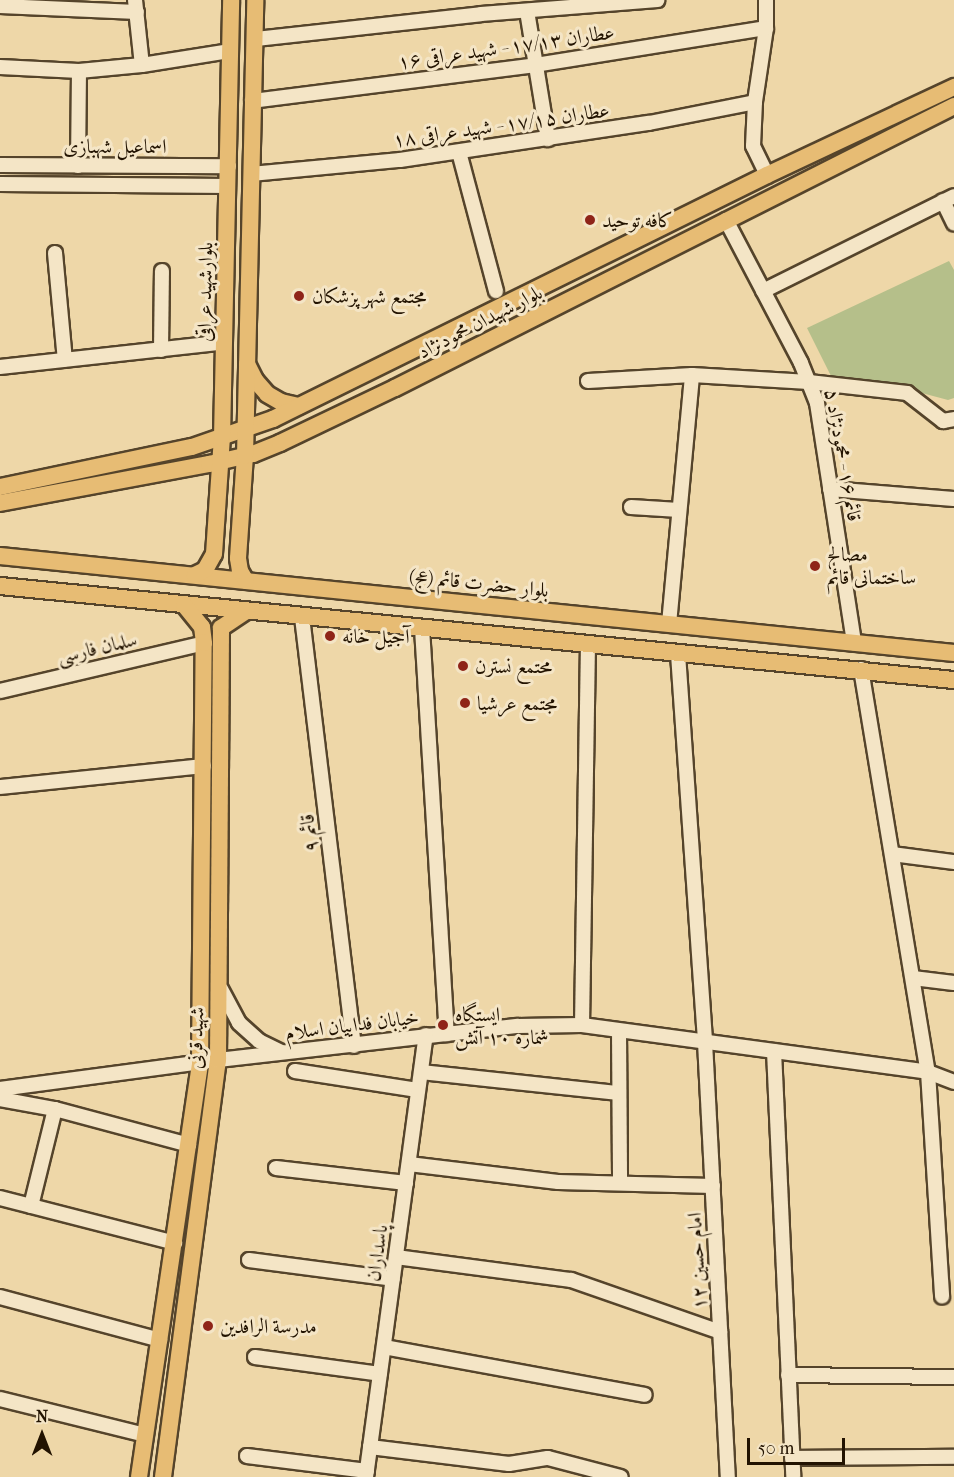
<!DOCTYPE html>
<meta charset="utf-8">
<style>
body{margin:0}
#map{position:relative;width:954px;height:1477px;overflow:hidden;background:#eed7a8;font-family:"IM FELL French Canon",Amiri,serif}
div>[style]{position:absolute}
.green>*{inset:0;background:#b5bf8a}
.roads{filter:drop-shadow(2px 0 #55442b) drop-shadow(-2px 0 #55442b) drop-shadow(0 2px #55442b) drop-shadow(0 -2px #55442b)}
.minor>*{height:14px;margin:-7px;padding:0 7px;transform-origin:7px;border-radius:7px;background:#f4e5c6}
.major>*{height:16px;margin:-8px;padding:0 8px;transform-origin:8px;border-radius:8px;background:#e7bc74}
.dots>*{width:16px;height:16px;translate:-50% -50%;box-sizing:border-box;border:3px solid #f4e5c6;border-radius:50%}
span{translate:-50% -50%;white-space:nowrap;text-align:center;line-height:1.15;-webkit-text-stroke:6px #f4e5c6;paint-order:stroke}
.street-label{font-size:20px;color:#221301}
.poi-label{font-size:20px;color:#221301}
.left{translate:0 -50%;text-align:left}
.north{position:absolute;left:12px;top:1405px;width:60px;height:60px;-webkit-text-stroke:4px #f4e5c6;paint-order:stroke;rotate:0deg;font-size:16px;font-weight:700;line-height:24px;text-align:center;color:#221301}
.north::after{content:'';display:block;margin:auto;width:21px;height:27px;background:#221301;clip-path:polygon(50% 0,100% 100%,50% 72%,0 100%)}
.scale{position:absolute;left:747px;top:1438px;width:98px;height:27px;box-sizing:border-box;border:3px solid #221301;border-top:0;padding-left:8px;font-size:18px;line-height:21px;white-space:nowrap;color:#221301;-webkit-text-stroke:4px #f4e5c6;paint-order:stroke}
</style>
<div id="map">
<div class="green">
<i style="clip-path:polygon(949px 261px,954px 270px,954px 398px,948px 400px,877px 381px,832px 378px,807px 328px)"></i>
</div>
<div class="roads">
<div class="minor">
<i style="left:135px;top:0;width:65px;rotate:83.9deg"></i>
<i style="left:766px;top:0;width:28px;rotate:90deg"></i>
<i style="left:766px;top:28px;width:75px;rotate:98.5deg"></i>
<i style="left:755px;top:102px;width:44px;rotate:92.6deg"></i>
<i style="left:753px;top:146px;width:32px;rotate:64deg"></i>
<i style="left:0;top:6px;width:137px;rotate:2.5deg"></i>
<i style="left:527px;top:11px;width:130px;rotate:80.7deg"></i>
<i style="left:256px;top:39px;width:226px;rotate:-6.3deg"></i>
<i style="left:481px;top:14px;width:177px;rotate:-4.5deg"></i>
<i style="left:0;top:67px;width:79px;rotate:2.9deg"></i>
<i style="left:79px;top:71px;width:63px;rotate:-5.4deg"></i>
<i style="left:142px;top:65px;width:88px;rotate:-9.1deg"></i>
<i style="left:252px;top:101px;width:285px;rotate:-7.2deg"></i>
<i style="left:535px;top:65px;width:234px;rotate:-9.1deg"></i>
<i style="left:459px;top:152px;width:144px;rotate:75.1deg"></i>
<i style="left:0;top:165px;width:229px;rotate:0.3deg"></i>
<i style="left:78px;top:166px;width:95px;rotate:-89.4deg"></i>
<i style="left:251px;top:174px;width:150px;rotate:-5.4deg"></i>
<i style="left:400px;top:160px;width:252px;rotate:-8.5deg"></i>
<i style="left:649px;top:123px;width:108px;rotate:-11.2deg"></i>
<i style="left:0;top:184px;width:228px;rotate:0.5deg"></i>
<i style="left:943px;top:201px;width:25px;rotate:64deg"></i>
<i style="left:726px;top:220px;width:161px;rotate:62.3deg"></i>
<i style="left:801px;top:363px;width:43px;rotate:68.2deg"></i>
<i style="left:817px;top:403px;width:243px;rotate:81.2deg"></i>
<i style="left:55px;top:253px;width:107px;rotate:84.7deg"></i>
<i style="left:763px;top:291px;width:213px;rotate:-26.4deg"></i>
<i style="left:161px;top:350px;width:79px;rotate:-89.3deg"></i>
<i style="left:0;top:367px;width:226px;rotate:-6.3deg"></i>
<i style="left:588px;top:381px;width:104px;rotate:-3.3deg"></i>
<i style="left:692px;top:375px;width:117px;rotate:3.4deg"></i>
<i style="left:809px;top:382px;width:99px;rotate:6.4deg"></i>
<i style="left:907px;top:393px;width:46px;rotate:37.9deg"></i>
<i style="left:943px;top:421px;width:11px;rotate:-10deg"></i>
<i style="left:830px;top:489px;width:124px;rotate:4.6deg"></i>
<i style="left:631px;top:507px;width:48px;rotate:3.6deg"></i>
<i style="left:302px;top:617px;width:432px;rotate:83.1deg"></i>
<i style="left:669px;top:624px;width:250px;rotate:-84.7deg"></i>
<i style="left:422px;top:628px;width:407px;rotate:86.5deg"></i>
<i style="left:678px;top:654px;width:389px;rotate:86deg"></i>
<i style="left:705px;top:1042px;width:436px;rotate:87deg"></i>
<i style="left:861px;top:669px;width:409px;rotate:80.6deg"></i>
<i style="left:928px;top:1072px;width:225px;rotate:86.4deg"></i>
<i style="left:0;top:691px;width:210px;rotate:-13.2deg"></i>
<i style="left:0;top:787px;width:205px;rotate:-5.9deg"></i>
<i style="left:892px;top:854px;width:63px;rotate:7.4deg"></i>
<i style="left:913px;top:978px;width:41px;rotate:7deg"></i>
<i style="left:221px;top:989px;width:38px;rotate:62deg"></i>
<i style="left:239px;top:1023px;width:27px;rotate:42deg"></i>
<i style="left:259px;top:1041px;width:25px;rotate:26deg"></i>
<i style="left:582px;top:1025px;width:380px;rotate:-89.1deg"></i>
<i style="left:619px;top:1031px;width:152px;rotate:89.6deg"></i>
<i style="left:774px;top:1051px;width:426px;rotate:87.4deg"></i>
<i style="left:295px;top:1071px;width:124px;rotate:8.8deg"></i>
<i style="left:421px;top:1072px;width:199px;rotate:6.1deg"></i>
<i style="left:0;top:1089px;width:220px;rotate:-7.6deg"></i>
<i style="left:218px;top:1060px;width:302px;rotate:-6.5deg"></i>
<i style="left:518px;top:1026px;width:64px;rotate:-0.9deg"></i>
<i style="left:582px;top:1025px;width:349px;rotate:7.7deg"></i>
<i style="left:928px;top:1072px;width:28px;rotate:21deg"></i>
<i style="left:0;top:1099px;width:56px;rotate:10.3deg"></i>
<i style="left:55px;top:1109px;width:139px;rotate:15deg"></i>
<i style="left:409px;top:1164px;width:150px;rotate:6.9deg"></i>
<i style="left:558px;top:1182px;width:155px;rotate:1.5deg"></i>
<i style="left:276px;top:1168px;width:131px;rotate:6.6deg"></i>
<i style="left:0;top:1198px;width:181px;rotate:14.4deg"></i>
<i style="left:31px;top:1206px;width:100px;rotate:-76.1deg"></i>
<i style="left:396px;top:1257px;width:177px;rotate:7.5deg"></i>
<i style="left:571px;top:1280px;width:158px;rotate:19.2deg"></i>
<i style="left:249px;top:1260px;width:145px;rotate:7.5deg"></i>
<i style="left:0;top:1297px;width:166px;rotate:15deg"></i>
<i style="left:384px;top:1347px;width:265px;rotate:10.4deg"></i>
<i style="left:255px;top:1357px;width:126px;rotate:7.7deg"></i>
<i style="left:788px;top:1375px;width:166px;rotate:0.7deg"></i>
<i style="left:0;top:1399px;width:150px;rotate:13.9deg"></i>
<i style="left:370px;top:1447px;width:140px;rotate:7deg"></i>
<i style="left:509px;top:1464px;width:39px;rotate:-9deg"></i>
<i style="left:548px;top:1458px;width:75px;rotate:14.6deg"></i>
<i style="left:247px;top:1456px;width:121px;rotate:7.1deg"></i>
<i style="left:792px;top:1458px;width:162px;rotate:-0.4deg"></i>
<i style="left:366px;top:1477px;width:446px;rotate:-82.3deg"></i>
</div>
<div class="major">
<i style="left:247px;top:364px;width:18px;rotate:63deg"></i>
<i style="left:255px;top:380px;width:18px;rotate:49deg"></i>
<i style="left:267px;top:394px;width:16px;rotate:30deg"></i>
<i style="left:281px;top:402px;width:18px;rotate:13deg"></i>
<i style="left:0;top:487px;width:196px;rotate:-11.8deg"></i>
<i style="left:192px;top:447px;width:86px;rotate:-19.1deg"></i>
<i style="left:273px;top:419px;width:551px;rotate:-26.29deg"></i>
<i style="left:767px;top:175px;width:207px;rotate:-25.2deg"></i>
<i style="left:0;top:503px;width:213px;rotate:-10.6deg"></i>
<i style="left:209px;top:464px;width:45px;rotate:-12.8deg"></i>
<i style="left:253px;top:454px;width:29px;rotate:-22deg"></i>
<i style="left:280px;top:443px;width:127px;rotate:-25.6deg"></i>
<i style="left:395px;top:388px;width:626px;rotate:-26.77deg"></i>
<i style="left:0;top:556px;width:959px;rotate:5.81deg"></i>
<i style="left:195px;top:575px;width:11px;rotate:-27deg"></i>
<i style="left:205px;top:570px;width:18px;rotate:-61deg"></i>
<i style="left:214px;top:554px;width:116px;rotate:-86.1deg"></i>
<i style="left:222px;top:438px;width:438px;rotate:-88.8deg"></i>
<i style="left:246px;top:581px;width:12px;rotate:-121deg"></i>
<i style="left:240px;top:571px;width:13px;rotate:-99deg"></i>
<i style="left:238px;top:558px;width:102px;rotate:-86.1deg"></i>
<i style="left:245px;top:456px;width:456px;rotate:-88.7deg"></i>
<i style="left:0;top:586px;width:959px;rotate:5.63deg"></i>
<i style="left:139px;top:1477px;width:418px;rotate:-81.6deg"></i>
<i style="left:200px;top:1063px;width:420px;rotate:-89.5deg"></i>
<i style="left:204px;top:643px;width:16px;rotate:-97deg"></i>
<i style="left:202px;top:627px;width:28px;rotate:-129deg"></i>
<i style="left:163px;top:1477px;width:421px;rotate:-82.5deg"></i>
<i style="left:218px;top:1060px;width:432px;rotate:-89.6deg"></i>
<i style="left:221px;top:628px;width:30px;rotate:-34deg"></i>
</div>
</div>
<div class="dots">
<i style="left:590px;top:220px;background:#8f2418"></i>
<i style="left:299px;top:296px;background:#8f2418"></i>
<i style="left:815px;top:566px;background:#8f2418"></i>
<i style="left:330px;top:636px;background:#8f2418"></i>
<i style="left:463px;top:666px;background:#8f2418"></i>
<i style="left:465px;top:703px;background:#8f2418"></i>
<i style="left:443px;top:1025px;background:#8f2418"></i>
<i style="left:208px;top:1326px;background:#8f2418"></i>
</div>
<div class="street-label">
<span style="left:506px;top:47px;rotate:-8deg">عطاران ۱۷/۱۳ - شهید عراقی ۱۶</span>
<span style="left:501px;top:125px;rotate:-8deg">عطاران ۱۷/۱۵ - شهید عراقی ۱۸</span>
<span style="left:115px;top:146px">اسماعیل شهبازی</span>
<span style="left:205px;top:292px;rotate:-89deg">بلوارشهید عراقی</span>
<span style="left:480px;top:322px;rotate:-27deg">بلوار شهیدان محمودنژاد</span>
<span style="left:843px;top:455px;rotate:80deg">قائم ۱۶ - محمودنژاد ۵</span>
<span style="left:479px;top:583px;rotate:6deg">بلوار حضرت قائم (عج)</span>
<span style="left:97px;top:648px;rotate:-13deg">سلمان فارسی</span>
<span style="left:309px;top:833px;rotate:-97deg">قائم ۹</span>
<span style="left:352px;top:1025px;rotate:-7deg">خیابان فداییان اسلام</span>
<span style="left:196px;top:1038px;rotate:-88deg">شهید قرنی</span>
<span style="left:377px;top:1253px;rotate:-82deg">پاسداران</span>
<span style="left:697px;top:1261px;rotate:-93deg">امام حسین ۱۲</span>
</div>
<div class="poi-label">
<span class="left" style="left:602px;top:220px">کافه توحید</span>
<span class="left" style="left:312px;top:296px">مجتمع شهر پزشکان</span>
<span class="left" style="left:827px;top:566px">مصالح<br>ساختمانی قائم</span>
<span class="left" style="left:342px;top:636px">آجیل خانه</span>
<span class="left" style="left:475px;top:666px">محتمع نسترن</span>
<span class="left" style="left:477px;top:703px">مجتمع عرشیا</span>
<span class="left" style="left:455px;top:1026px">ایستگاه<br>شماره ۱۰ آتش</span>
<span class="left" style="left:220px;top:1326px">مدرسة الرافدین</span>
</div>
<div class="north">N</div>
<div class="scale">50 m</div>
</div>
